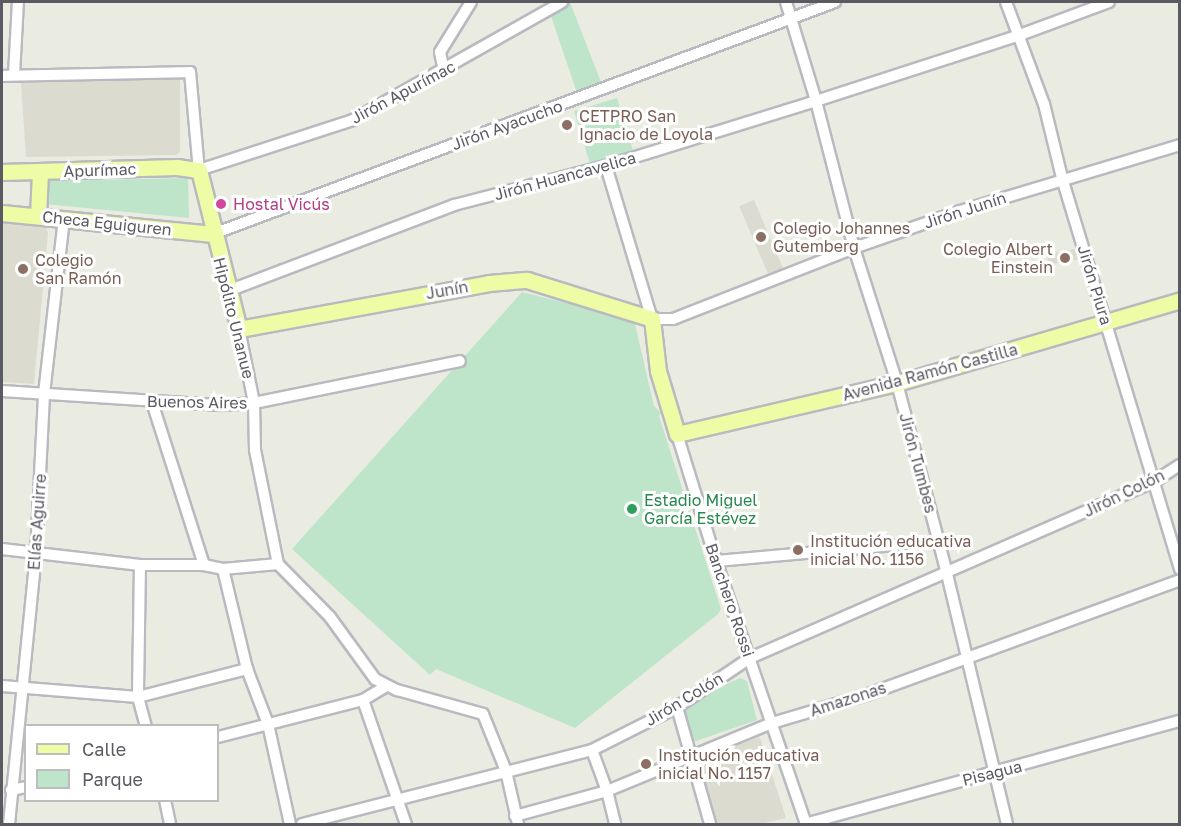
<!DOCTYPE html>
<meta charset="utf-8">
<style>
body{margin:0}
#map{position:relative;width:1181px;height:826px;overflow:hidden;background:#ebece1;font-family:"Golos Text",sans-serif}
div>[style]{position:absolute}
.education>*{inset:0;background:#dbdccf;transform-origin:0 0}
.green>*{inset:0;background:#bee4ca;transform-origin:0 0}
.roads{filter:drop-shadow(2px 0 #b9b9c0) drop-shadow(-2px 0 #b9b9c0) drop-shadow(0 2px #b9b9c0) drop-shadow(0 -2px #b9b9c0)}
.minor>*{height:10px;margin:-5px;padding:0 5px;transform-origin:5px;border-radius:5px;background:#fff}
.primary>*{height:15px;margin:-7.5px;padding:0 7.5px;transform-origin:7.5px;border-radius:7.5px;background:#eefca6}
.dots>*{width:16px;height:16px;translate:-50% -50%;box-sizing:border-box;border:3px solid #fff;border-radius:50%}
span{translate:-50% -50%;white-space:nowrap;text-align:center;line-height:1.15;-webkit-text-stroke:6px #fff;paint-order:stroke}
.street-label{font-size:16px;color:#5a5a62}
.education-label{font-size:16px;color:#785e54}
.left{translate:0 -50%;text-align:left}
.right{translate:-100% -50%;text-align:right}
.hotel-label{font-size:16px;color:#b23c85}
.leisure-label{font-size:16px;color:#27864d}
.frame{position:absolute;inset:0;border:3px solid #5a5a62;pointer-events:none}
.legend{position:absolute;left:24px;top:724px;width:195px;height:78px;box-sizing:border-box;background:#fff;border:2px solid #bdbdc0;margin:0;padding:8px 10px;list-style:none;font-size:18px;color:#5a5a62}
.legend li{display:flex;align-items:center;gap:12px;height:30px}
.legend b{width:30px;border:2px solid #bdbdc0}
</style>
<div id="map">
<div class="education">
<i style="clip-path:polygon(180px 76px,180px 152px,176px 155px,26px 157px,21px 83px)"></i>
<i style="left:754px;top:200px;width:75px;height:16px;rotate:67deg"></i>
<i style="clip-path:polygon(2px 223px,46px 227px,48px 233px,34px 384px,2px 382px)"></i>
<i style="left:1080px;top:248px;width:11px;height:34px;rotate:80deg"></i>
<i style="clip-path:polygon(760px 737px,786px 818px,760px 824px,713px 824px,696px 760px,722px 751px,734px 750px,736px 746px)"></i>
</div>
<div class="green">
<i style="clip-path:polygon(570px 2px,604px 90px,579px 99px,549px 10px)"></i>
<i style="left:617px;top:98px;width:58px;height:45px;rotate:73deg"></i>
<i style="clip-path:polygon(188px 178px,189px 218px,44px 204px,43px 181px)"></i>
<i style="clip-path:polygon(522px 292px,634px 320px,654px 406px,661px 413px,659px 416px,721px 609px,718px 614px,575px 728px,436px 669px,430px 675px,292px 549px)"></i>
<i style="clip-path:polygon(740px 678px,747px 681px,757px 720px,690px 743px,681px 705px)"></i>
</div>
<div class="roads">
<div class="minor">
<i style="left:786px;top:2px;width:103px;rotate:73.1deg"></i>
<i style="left:816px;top:101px;width:152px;rotate:75.5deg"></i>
<i style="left:854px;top:248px;width:142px;rotate:72.3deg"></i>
<i style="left:897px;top:383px;width:197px;rotate:75.3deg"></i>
<i style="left:947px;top:574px;width:257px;rotate:76.5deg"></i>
<i style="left:1006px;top:2px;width:109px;rotate:69.6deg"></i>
<i style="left:1044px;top:104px;width:76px;rotate:76.3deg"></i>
<i style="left:1062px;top:178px;width:409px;rotate:73.2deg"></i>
<i style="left:444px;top:71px;width:19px;rotate:-102deg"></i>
<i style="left:440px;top:52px;width:59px;rotate:-58.2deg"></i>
<i style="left:14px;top:75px;width:73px;rotate:-86.9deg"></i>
<i style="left:2px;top:76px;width:188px;rotate:-1.2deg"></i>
<i style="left:190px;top:72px;width:98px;rotate:84.8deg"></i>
<i style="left:199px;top:170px;width:162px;rotate:-18deg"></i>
<i style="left:353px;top:120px;width:240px;rotate:-29.4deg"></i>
<i style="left:606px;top:166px;width:160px;rotate:73.3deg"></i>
<i style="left:652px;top:319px;width:21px"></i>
<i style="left:673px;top:319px;width:194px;rotate:-21.4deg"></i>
<i style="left:854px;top:248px;width:112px;rotate:-19.2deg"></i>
<i style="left:960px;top:211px;width:230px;rotate:-16.7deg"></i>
<i style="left:213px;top:234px;width:664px;rotate:-20.46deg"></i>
<i style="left:228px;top:291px;width:242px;rotate:-20.8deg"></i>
<i style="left:454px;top:205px;width:157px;rotate:-14.4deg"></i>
<i style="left:606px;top:166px;width:220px;rotate:-17.2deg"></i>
<i style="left:816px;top:101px;width:211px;rotate:-17.9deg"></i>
<i style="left:1017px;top:36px;width:98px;rotate:-20.3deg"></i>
<i style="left:239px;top:329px;width:76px;rotate:78.5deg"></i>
<i style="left:254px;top:403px;width:47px;rotate:88.8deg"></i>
<i style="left:255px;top:450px;width:116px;rotate:78.6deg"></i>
<i style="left:2px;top:391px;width:219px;rotate:3.7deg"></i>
<i style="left:221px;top:405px;width:33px;rotate:-3deg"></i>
<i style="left:254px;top:403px;width:210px;rotate:-11.5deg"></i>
<i style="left:152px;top:402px;width:171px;rotate:72.3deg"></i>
<i style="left:677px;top:434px;width:133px;rotate:72.9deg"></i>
<i style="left:716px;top:561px;width:278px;rotate:71.1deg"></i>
<i style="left:2px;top:549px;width:139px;rotate:6.6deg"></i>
<i style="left:140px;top:565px;width:64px"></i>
<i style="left:204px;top:565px;width:19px;rotate:12deg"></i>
<i style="left:223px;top:569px;width:55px;rotate:-5.2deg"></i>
<i style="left:716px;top:561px;width:224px;rotate:-5.1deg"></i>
<i style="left:278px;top:564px;width:74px;rotate:45.5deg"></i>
<i style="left:330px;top:617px;width:77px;rotate:54deg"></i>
<i style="left:375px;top:679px;width:25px;rotate:27deg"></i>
<i style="left:397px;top:690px;width:89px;rotate:15.6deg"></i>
<i style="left:483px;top:714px;width:61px;rotate:68deg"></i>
<i style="left:506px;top:771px;width:54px;rotate:77.2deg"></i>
<i style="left:140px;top:565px;width:132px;rotate:90.9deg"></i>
<i style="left:138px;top:697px;width:30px;rotate:75deg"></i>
<i style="left:223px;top:569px;width:103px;rotate:76.5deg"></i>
<i style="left:247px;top:669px;width:59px;rotate:69.1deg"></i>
<i style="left:268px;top:724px;width:102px;rotate:77.6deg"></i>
<i style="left:2px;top:686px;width:136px;rotate:4.6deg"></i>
<i style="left:138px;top:697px;width:113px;rotate:-14.4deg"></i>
<i style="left:363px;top:700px;width:131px;rotate:70.9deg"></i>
<i style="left:677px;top:707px;width:122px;rotate:74.2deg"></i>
<i style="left:218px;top:737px;width:150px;rotate:-14.3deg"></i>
<i style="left:363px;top:700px;width:27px;rotate:-31deg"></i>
<i style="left:592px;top:750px;width:44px;rotate:69.9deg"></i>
<i style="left:607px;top:791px;width:34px;rotate:76deg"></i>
<i style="left:11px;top:790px;width:15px;rotate:-11deg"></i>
<i style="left:165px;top:800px;width:25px;rotate:78deg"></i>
<i style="left:515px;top:816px;width:95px;rotate:-15.2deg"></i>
<i style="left:607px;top:791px;width:178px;rotate:-22.4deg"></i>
<i style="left:772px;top:723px;width:98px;rotate:-16.6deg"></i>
<i style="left:866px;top:695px;width:334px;rotate:-20.1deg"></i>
<i style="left:9px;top:824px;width:272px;rotate:-84.3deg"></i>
<i style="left:36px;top:553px;width:159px;rotate:-87.1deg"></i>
<i style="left:44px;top:394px;width:176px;rotate:-83.5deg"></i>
<i style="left:302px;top:824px;width:299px;rotate:-14.3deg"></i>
<i style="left:592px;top:750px;width:95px;rotate:-26.8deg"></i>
<i style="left:677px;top:707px;width:88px;rotate:-33.9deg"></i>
<i style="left:750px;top:658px;width:442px;rotate:-23.6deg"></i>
<i style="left:1155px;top:481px;width:30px;rotate:-33deg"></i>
<i style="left:805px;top:824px;width:389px;rotate:-15.4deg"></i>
</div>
<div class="primary">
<i style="left:2px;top:172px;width:175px;rotate:-1.6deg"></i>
<i style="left:177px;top:167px;width:22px;rotate:8deg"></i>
<i style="left:199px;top:170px;width:164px;rotate:75.9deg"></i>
<i style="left:239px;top:329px;width:254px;rotate:-10.4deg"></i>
<i style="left:489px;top:283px;width:38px;rotate:-5deg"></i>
<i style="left:527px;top:280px;width:131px;rotate:17.3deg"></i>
<i style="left:652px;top:319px;width:52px;rotate:83.4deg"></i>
<i style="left:658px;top:371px;width:66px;rotate:73.2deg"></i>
<i style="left:677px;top:434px;width:226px;rotate:-13.1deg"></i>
<i style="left:897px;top:383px;width:295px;rotate:-16.3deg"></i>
<i style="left:2px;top:213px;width:212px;rotate:5.7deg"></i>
<i style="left:38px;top:216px;width:44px;rotate:-87.4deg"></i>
</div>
</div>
<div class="dots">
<i style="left:567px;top:125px;background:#8d6e63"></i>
<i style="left:221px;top:204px;background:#d1479c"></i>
<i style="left:761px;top:237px;background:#8d6e63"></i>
<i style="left:1065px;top:258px;background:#8d6e63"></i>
<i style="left:23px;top:269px;background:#8d6e63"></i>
<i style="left:632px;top:509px;background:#2e9e5b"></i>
<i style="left:798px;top:550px;background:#8d6e63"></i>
<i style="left:646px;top:764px;background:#8d6e63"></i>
</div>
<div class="street-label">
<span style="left:403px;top:92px;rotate:-28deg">Jirón Apurímac</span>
<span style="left:507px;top:125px;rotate:-20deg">Jirón Ayacucho</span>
<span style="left:100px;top:170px;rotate:-2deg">Apurímac</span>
<span style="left:565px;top:176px;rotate:-15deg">Jirón Huancavelica</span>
<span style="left:965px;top:210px;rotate:-18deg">Jirón Junín</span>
<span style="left:107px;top:223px;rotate:6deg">Checa Eguiguren</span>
<span style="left:1095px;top:285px;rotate:73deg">Jirón Piura</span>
<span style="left:447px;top:290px;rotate:-10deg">Junín</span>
<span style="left:234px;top:318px;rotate:76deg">Hipólito Unanue</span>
<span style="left:930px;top:372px;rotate:-15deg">Avenida Ramón Castilla</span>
<span style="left:197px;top:402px;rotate:1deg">Buenos Aires</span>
<span style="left:918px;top:463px;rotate:75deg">Jirón Tumbes</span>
<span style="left:1124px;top:493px;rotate:-26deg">Jirón Colón</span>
<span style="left:37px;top:522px;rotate:-86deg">Elías Aguirre</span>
<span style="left:730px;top:600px;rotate:71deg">Banchero Rossi</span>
<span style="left:684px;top:699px;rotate:-31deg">Jirón Colón</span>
<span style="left:848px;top:699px;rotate:-18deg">Amazonas</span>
<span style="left:992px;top:773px;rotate:-14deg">Pisagua</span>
</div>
<div class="education-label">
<span class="left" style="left:579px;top:125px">CETPRO San<br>Ignacio de Loyola</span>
<span class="left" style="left:773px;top:237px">Colegio Johannes<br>Gutemberg</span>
<span class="right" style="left:1053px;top:258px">Colegio Albert<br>Einstein</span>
<span class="left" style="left:35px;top:269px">Colegio<br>San Ramón</span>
<span class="left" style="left:810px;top:550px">Institución educativa<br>inicial No. 1156</span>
<span class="left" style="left:658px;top:764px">Institución educativa<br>inicial No. 1157</span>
</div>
<div class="hotel-label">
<span class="left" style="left:233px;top:204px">Hostal Vicús</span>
</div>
<div class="leisure-label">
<span class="left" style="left:644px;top:509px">Estadio Miguel<br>García Estévez</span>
</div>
<div class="frame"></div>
<ul class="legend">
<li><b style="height:8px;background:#eefca6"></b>Calle</li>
<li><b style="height:16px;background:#bee4ca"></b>Parque</li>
</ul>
</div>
